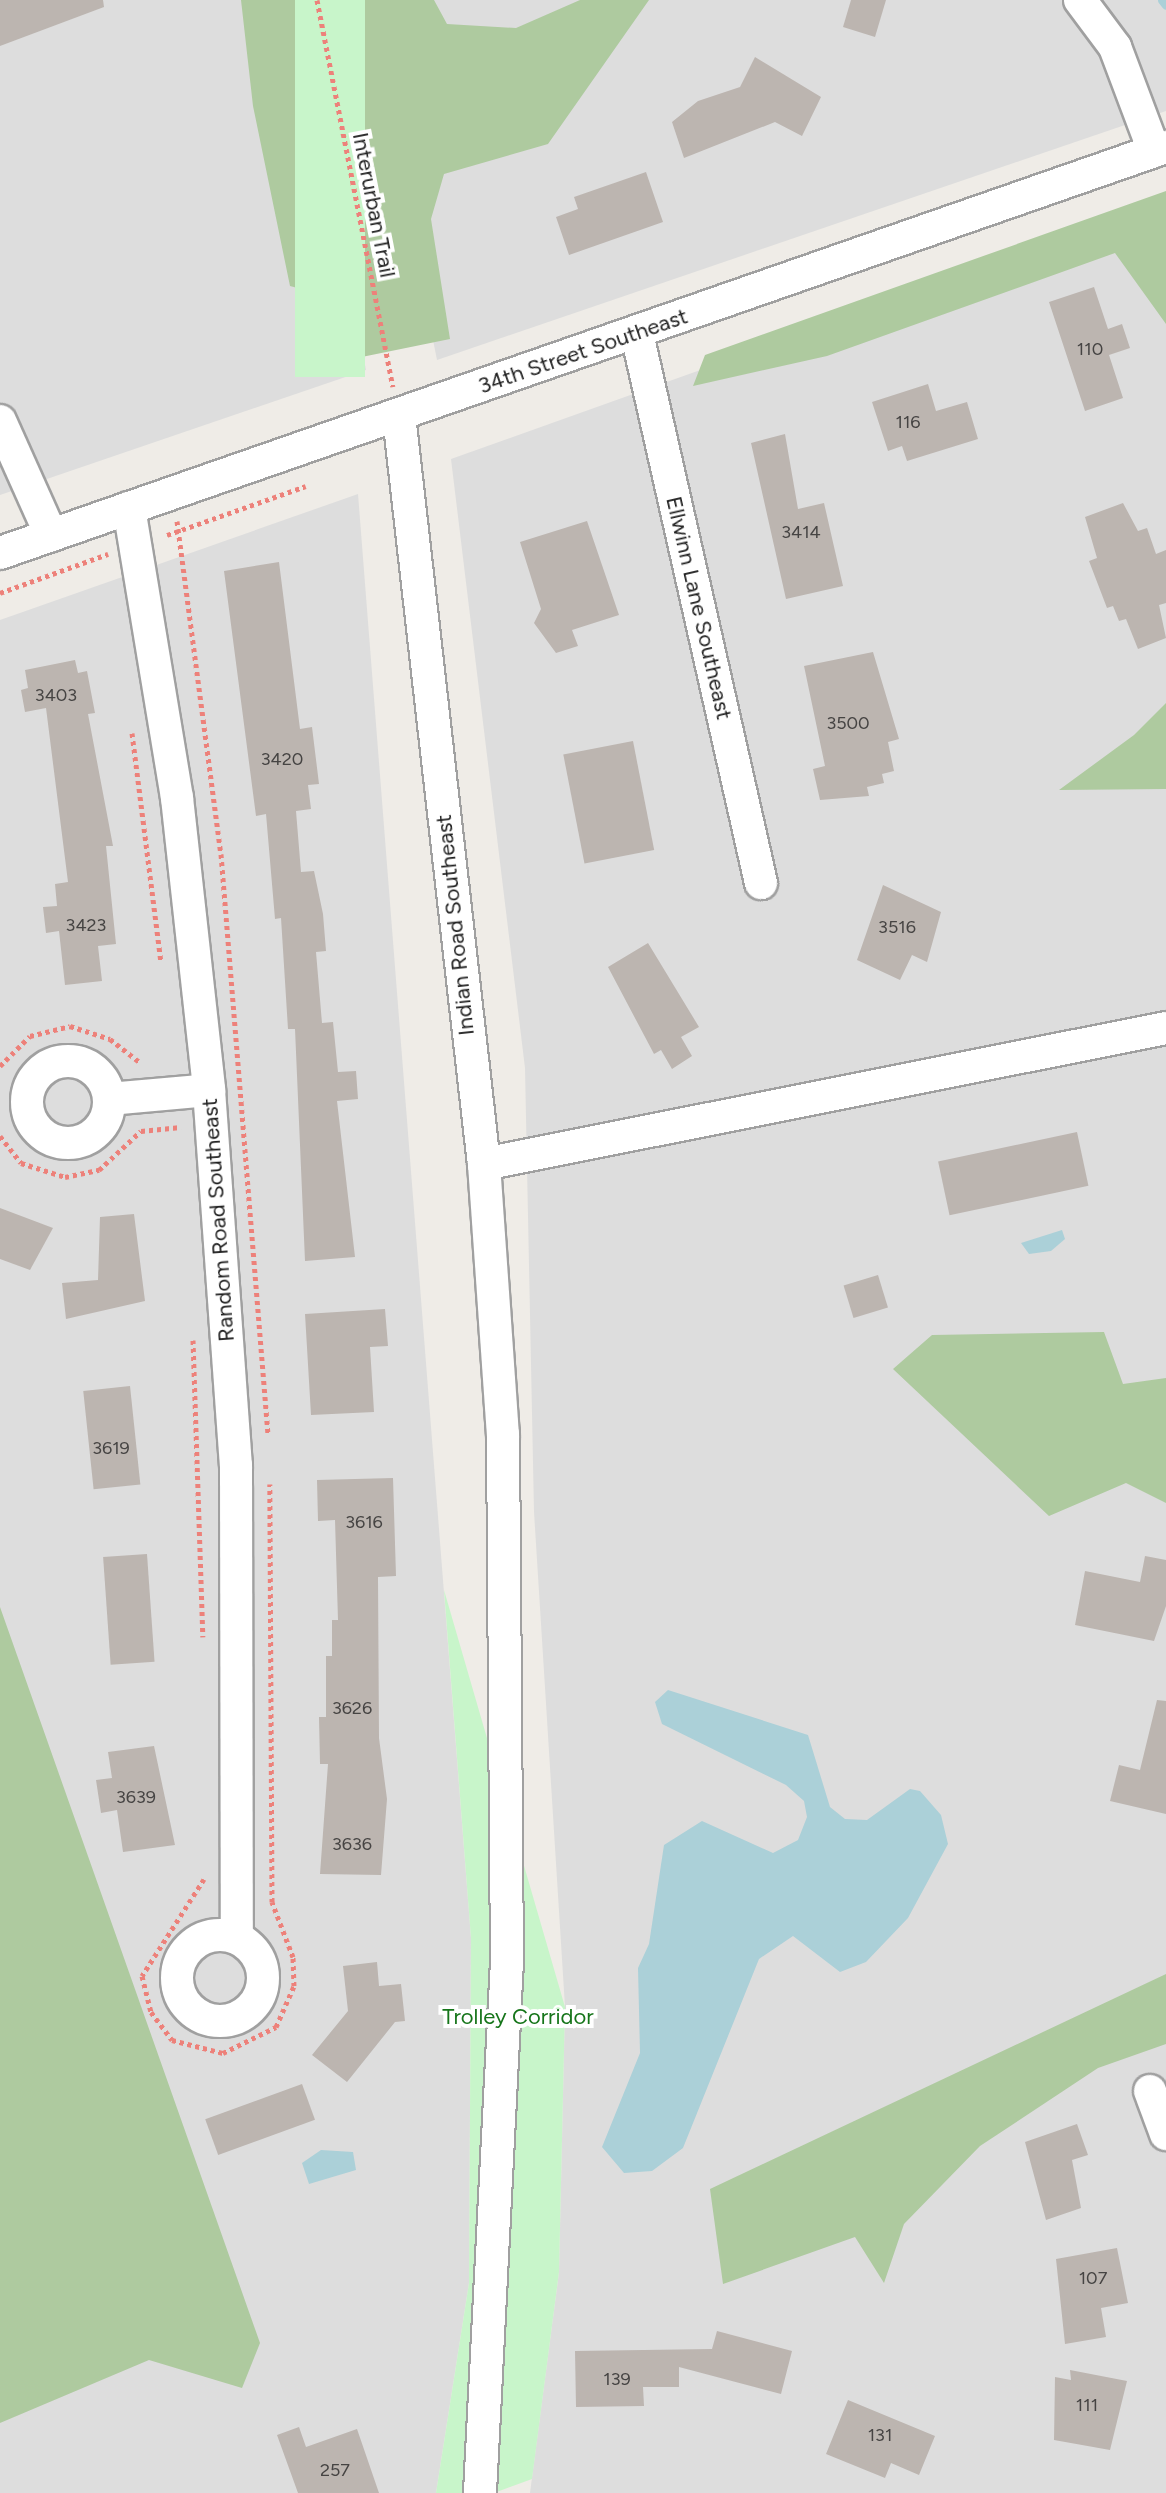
<!DOCTYPE html>
<style>
body{margin:0}
#map{position:relative;width:1166px;height:2493px;overflow:hidden;background:#efece7;font-family:Figtree,sans-serif}
div>[style]{position:absolute}
.residential>*{inset:0;background:#ddd}
.forest>*{inset:0;background:#aeca9f}
.park>*{inset:0;background:#c8f5ca;transform-origin:0 0}
.water>*{inset:0;background:#abd0d8}
.stream>*{height:9px;margin:-4.5px;padding:0 4.5px;transform-origin:4.5px;border-radius:4.5px;background:#abd0d8}
.building>*{inset:0;background:#bcb5b0;transform-origin:0 0}
.path>*{height:5px;margin-top:-2.5px;transform-origin:0;background:repeating-linear-gradient(90deg,#ed817a 0 4px,transparent 0 8px)}
.roads{filter:drop-shadow(2px 0 #a0a0a0) drop-shadow(-2px 0 #a0a0a0) drop-shadow(0 2px #a0a0a0) drop-shadow(0 -2px #a0a0a0)}
.minor>*{height:32px;margin:-16px;padding:0 16px;transform-origin:16px;border-radius:16px;background:#fff}
.minor>.ring{margin:-16px;padding:0;box-sizing:content-box;background:none;border:32px solid #fff;border-radius:50%}
span{translate:-50% -50%;white-space:nowrap;text-align:center;line-height:1.15;-webkit-text-stroke:8px #fff;paint-order:stroke}
.number-label{font-size:18px;color:#464443}
.number-label span{-webkit-text-stroke-width:0}
.street-label{font-size:22px;color:#1f1f1f}
.park-label{font-size:22px;color:#16751a}
</style>
<div id="map">
<div class="residential">
<i style="clip-path:polygon(0 0,295px 0,366px 370px,0 495px)"></i>
<i style="clip-path:polygon(365px 0,1166px 0,1166px 111px,437px 360px)"></i>
<i style="clip-path:polygon(1166px 204px,1166px 2493px,530px 2493px,559px 2272px,565px 2007px,534px 1512px,525px 1068px,451px 459px)"></i>
<i style="clip-path:polygon(358px 494px,471px 1938px,469px 2283px,436px 2493px,0 2493px,0 620px)"></i>
</div>
<div class="forest">
<i style="clip-path:polygon(241px 0,434px 0,447px 24px,516px 28px,580px 0,649px 0,548px 144px,444px 174px,431px 219px,450px 339px,347px 360px,335px 298px,290px 286px,253px 106px)"></i>
<i style="clip-path:polygon(1166px 191px,1166px 324px,1115px 253px,827px 356px,693px 386px,705px 355px)"></i>
<i style="clip-path:polygon(1166px 703px,1166px 789px,1059px 790px,1134px 735px)"></i>
<i style="clip-path:polygon(1104px 1332px,1123px 1384px,1166px 1378px,1166px 1503px,1126px 1483px,1049px 1516px,893px 1369px,932px 1335px)"></i>
<i style="clip-path:polygon(0 1607px,260px 2343px,242px 2388px,149px 2360px,0 2423px)"></i>
<i style="clip-path:polygon(1166px 1974px,1166px 2044px,1098px 2068px,980px 2146px,904px 2224px,884px 2283px,855px 2237px,723px 2284px,710px 2189px)"></i>
</div>
<div class="park">
<i style="left:295px;top:0;width:70px;height:377px"></i>
<i style="clip-path:polygon(444px 1590px,565px 2007px,559px 2272px,532px 2479px,494px 2493px,436px 2493px,469px 2283px,471px 1938px)"></i>
</div>
<div class="water">
<i style="clip-path:polygon(1062px 1230px,1065px 1239px,1051px 1251px,1029px 1254px,1021px 1243px)"></i>
<i style="clip-path:polygon(668px 1690px,808px 1735px,830px 1807px,845px 1819px,867px 1820px,910px 1789px,920px 1791px,941px 1815px,948px 1844px,908px 1918px,866px 1962px,840px 1972px,793px 1936px,759px 1959px,683px 2148px,652px 2171px,624px 2173px,602px 2147px,640px 2053px,638px 1968px,649px 1944px,664px 1845px,702px 1821px,773px 1853px,798px 1840px,807px 1817px,804px 1801px,786px 1785px,662px 1724px,655px 1702px)"></i>
<i style="clip-path:polygon(321px 2150px,353px 2152px,356px 2170px,309px 2184px,302px 2163px)"></i>
</div>
<div class="stream">
<i style="left:1162px;top:0;width:6px;rotate:51deg"></i>
</div>
<div class="building">
<i style="clip-path:polygon(0 0,103px 0,104px 7px,0 46px)"></i>
<i style="clip-path:polygon(851px 0,886px 0,875px 37px,843px 27px)"></i>
<i style="clip-path:polygon(755px 57px,821px 97px,802px 136px,775px 122px,684px 158px,672px 122px,698px 101px,740px 87px)"></i>
<i style="clip-path:polygon(646px 172px,663px 222px,569px 255px,556px 217px,578px 209px,574px 197px)"></i>
<i style="clip-path:polygon(1094px 287px,1108px 329px,1122px 324px,1130px 348px,1109px 355px,1123px 398px,1085px 411px,1049px 302px)"></i>
<i style="clip-path:polygon(928px 384px,936px 411px,967px 402px,978px 439px,907px 461px,902px 446px,888px 451px,872px 402px)"></i>
<i style="clip-path:polygon(785px 434px,798px 509px,824px 503px,843px 586px,786px 599px,751px 443px)"></i>
<i style="clip-path:polygon(1123px 503px,1138px 531px,1147px 528px,1156px 554px,1166px 550px,1166px 603px,1159px 605px,1166px 638px,1138px 649px,1126px 619px,1119px 621px,1113px 606px,1107px 608px,1089px 561px,1097px 558px,1085px 517px)"></i>
<i style="clip-path:polygon(587px 521px,619px 615px,572px 630px,578px 646px,556px 653px,534px 623px,541px 609px,520px 542px)"></i>
<i style="clip-path:polygon(279px 562px,300px 729px,312px 727px,319px 784px,308px 785px,311px 809px,296px 811px,301px 872px,314px 871px,323px 914px,326px 951px,316px 952px,322px 1023px,333px 1022px,338px 1072px,356px 1071px,358px 1099px,337px 1101px,355px 1257px,305px 1261px,295px 1029px,288px 1029px,281px 918px,275px 919px,266px 814px,256px 816px,224px 571px)"></i>
<i style="clip-path:polygon(873px 652px,899px 739px,888px 742px,894px 771px,882px 774px,884px 783px,867px 787px,869px 796px,820px 800px,813px 769px,825px 766px,804px 666px)"></i>
<i style="clip-path:polygon(75px 660px,78px 673px,87px 671px,95px 713px,88px 714px,113px 846px,106px 846px,116px 944px,98px 946px,102px 981px,65px 985px,59px 931px,46px 933px,43px 907px,57px 906px,55px 884px,68px 882px,46px 708px,25px 712px,21px 690px,28px 688px,25px 670px)"></i>
<i style="left:633px;top:741px;width:111px;height:71px;rotate:79deg"></i>
<i style="clip-path:polygon(883px 885px,941px 912px,927px 962px,912px 955px,900px 980px,857px 960px)"></i>
<i style="clip-path:polygon(648px 943px,699px 1027px,681px 1037px,692px 1056px,672px 1069px,661px 1050px,654px 1054px,608px 967px)"></i>
<i style="left:1077px;top:1132px;width:55px;height:142px;rotate:78deg"></i>
<i style="clip-path:polygon(0 1208px,53px 1228px,30px 1270px,0 1259px)"></i>
<i style="clip-path:polygon(134px 1214px,145px 1301px,66px 1319px,62px 1283px,98px 1280px,100px 1217px)"></i>
<i style="left:878px;top:1275px;width:34px;height:36px;rotate:73deg"></i>
<i style="clip-path:polygon(385px 1309px,388px 1346px,370px 1347px,374px 1412px,311px 1415px,305px 1314px)"></i>
<i style="left:130px;top:1386px;width:99px;height:47px;rotate:84deg"></i>
<i style="clip-path:polygon(393px 1478px,396px 1576px,378px 1577px,379px 1738px,387px 1799px,381px 1875px,320px 1874px,328px 1764px,320px 1764px,319px 1717px,326px 1717px,326px 1656px,332px 1656px,332px 1620px,338px 1620px,335px 1520px,318px 1521px,317px 1480px)"></i>
<i style="left:147px;top:1554px;width:108px;height:44px;rotate:86deg"></i>
<i style="clip-path:polygon(1145px 1556px,1166px 1560px,1166px 1606px,1154px 1641px,1075px 1625px,1085px 1571px,1140px 1582px)"></i>
<i style="clip-path:polygon(1157px 1700px,1166px 1701px,1166px 1814px,1110px 1801px,1119px 1765px,1140px 1770px)"></i>
<i style="clip-path:polygon(154px 1746px,175px 1845px,123px 1852px,117px 1810px,101px 1813px,96px 1780px,112px 1778px,108px 1752px)"></i>
<i style="clip-path:polygon(377px 1962px,379px 1986px,401px 1984px,405px 2021px,395px 2022px,347px 2082px,312px 2055px,348px 2011px,343px 1966px)"></i>
<i style="left:302px;top:2084px;width:38px;height:103px;rotate:70deg"></i>
<i style="clip-path:polygon(1077px 2124px,1088px 2155px,1072px 2160px,1081px 2208px,1046px 2220px,1025px 2142px)"></i>
<i style="clip-path:polygon(1117px 2248px,1128px 2303px,1101px 2308px,1106px 2337px,1065px 2344px,1056px 2259px)"></i>
<i style="clip-path:polygon(717px 2331px,792px 2351px,781px 2394px,679px 2367px,679px 2387px,643px 2387px,644px 2406px,576px 2407px,575px 2351px,712px 2349px)"></i>
<i style="clip-path:polygon(1070px 2370px,1127px 2381px,1110px 2450px,1054px 2440px,1055px 2377px,1071px 2380px)"></i>
<i style="clip-path:polygon(848px 2400px,935px 2436px,919px 2475px,891px 2463px,885px 2478px,826px 2454px)"></i>
<i style="clip-path:polygon(299px 2427px,306px 2447px,357px 2429px,379px 2493px,298px 2493px,277px 2435px)"></i>
</div>
<div class="path">
<i style="left:317px;top:0;width:394px;rotate:78.9deg"></i>
<i style="left:177px;top:521px;width:336px;rotate:82.5deg"></i>
<i style="left:221px;top:854px;width:582px;rotate:85.37deg"></i>
<i style="left:167px;top:535px;width:147px;rotate:-19.4deg"></i>
<i style="left:0;top:593px;width:115px;rotate:-19.9deg"></i>
<i style="left:132px;top:733px;width:230px;rotate:82.8deg"></i>
<i style="left:0;top:1066px;width:42px;rotate:-45deg"></i>
<i style="left:30px;top:1036px;width:41px;rotate:-14deg"></i>
<i style="left:70px;top:1026px;width:42px;rotate:18deg"></i>
<i style="left:110px;top:1039px;width:39px;rotate:38deg"></i>
<i style="left:0;top:1136px;width:34px;rotate:52deg"></i>
<i style="left:21px;top:1163px;width:46px;rotate:17.7deg"></i>
<i style="left:65px;top:1177px;width:35px;rotate:-12deg"></i>
<i style="left:99px;top:1170px;width:57px;rotate:-42.9deg"></i>
<i style="left:141px;top:1131px;width:40px;rotate:-5.7deg"></i>
<i style="left:193px;top:1340px;width:297px;rotate:88.1deg"></i>
<i style="left:204px;top:1879px;width:115px;rotate:122.6deg"></i>
<i style="left:142px;top:1976px;width:37px;rotate:76deg"></i>
<i style="left:151px;top:2012px;width:35px;rotate:53deg"></i>
<i style="left:172px;top:2040px;width:53px;rotate:14.3deg"></i>
<i style="left:223px;top:2053px;width:59px;rotate:-26.1deg"></i>
<i style="left:276px;top:2027px;width:45px;rotate:-66.3deg"></i>
<i style="left:294px;top:1986px;width:29px;rotate:-92deg"></i>
<i style="left:293px;top:1957px;width:59px;rotate:-110.9deg"></i>
<i style="left:272px;top:1902px;width:418px;rotate:-90.3deg"></i>
</div>
<div class="roads">
<div class="minor">
<i style="left:1080px;top:0;width:59px;rotate:53.3deg"></i>
<i style="left:1115px;top:47px;width:111px;rotate:69.4deg"></i>
<i style="left:637px;top:334px;width:563px;rotate:77.27deg"></i>
<i style="left:399px;top:416px;width:753px;rotate:83.52deg"></i>
<i style="left:484px;top:1164px;width:271px;rotate:86deg"></i>
<i style="left:503px;top:1434px;width:527px;rotate:89.57deg"></i>
<i style="left:507px;top:1961px;width:533px;rotate:92.91deg"></i>
<i style="left:0;top:421px;width:125px;rotate:65.9deg"></i>
<i style="left:129px;top:508px;width:294px;rotate:80.6deg"></i>
<i style="left:177px;top:798px;width:294px;rotate:83.7deg"></i>
<i style="left:209px;top:1090px;width:376px;rotate:85.9deg"></i>
<i style="left:236px;top:1465px;width:473px;rotate:89.9deg"></i>
<i style="left:0;top:553px;width:1235px;rotate:-19.2deg"></i>
<i class="ring" style="left:27px;top:1061px;width:50px;height:50px"></i>
<i style="left:109px;top:1099px;width:100px;rotate:-5.1deg"></i>
<i style="left:484px;top:1164px;width:695px;rotate:-11.28deg"></i>
<i class="ring" style="left:177px;top:1935px;width:54px;height:54px"></i>
<i style="left:1150px;top:2091px;width:46px;rotate:69.6deg"></i>
</div>
</div>
<div class="number-label">
<span style="left:1090px;top:349px">110</span>
<span style="left:908px;top:422px">116</span>
<span style="left:801px;top:532px">3414</span>
<span style="left:56px;top:695px">3403</span>
<span style="left:848px;top:723px">3500</span>
<span style="left:282px;top:759px">3420</span>
<span style="left:86px;top:925px">3423</span>
<span style="left:897px;top:927px">3516</span>
<span style="left:111px;top:1448px">3619</span>
<span style="left:364px;top:1522px">3616</span>
<span style="left:352px;top:1708px">3626</span>
<span style="left:136px;top:1797px">3639</span>
<span style="left:352px;top:1844px">3636</span>
<span style="left:1093px;top:2278px">107</span>
<span style="left:617px;top:2379px">139</span>
<span style="left:1087px;top:2405px">111</span>
<span style="left:880px;top:2435px">131</span>
<span style="left:335px;top:2470px">257</span>
</div>
<div class="street-label">
<span style="left:374px;top:205px;rotate:79deg">Interurban Trail</span>
<span style="left:583px;top:351px;rotate:-19deg">34th Street Southeast</span>
<span style="left:699px;top:608px;rotate:77deg">Ellwinn Lane Southeast</span>
<span style="left:455px;top:925px;rotate:-96deg">Indian Road Southeast</span>
<span style="left:218px;top:1220px;rotate:-94deg">Random Road Southeast</span>
</div>
<div class="park-label">
<span style="left:518px;top:2017px">Trolley Corridor</span>
</div>
</div>
